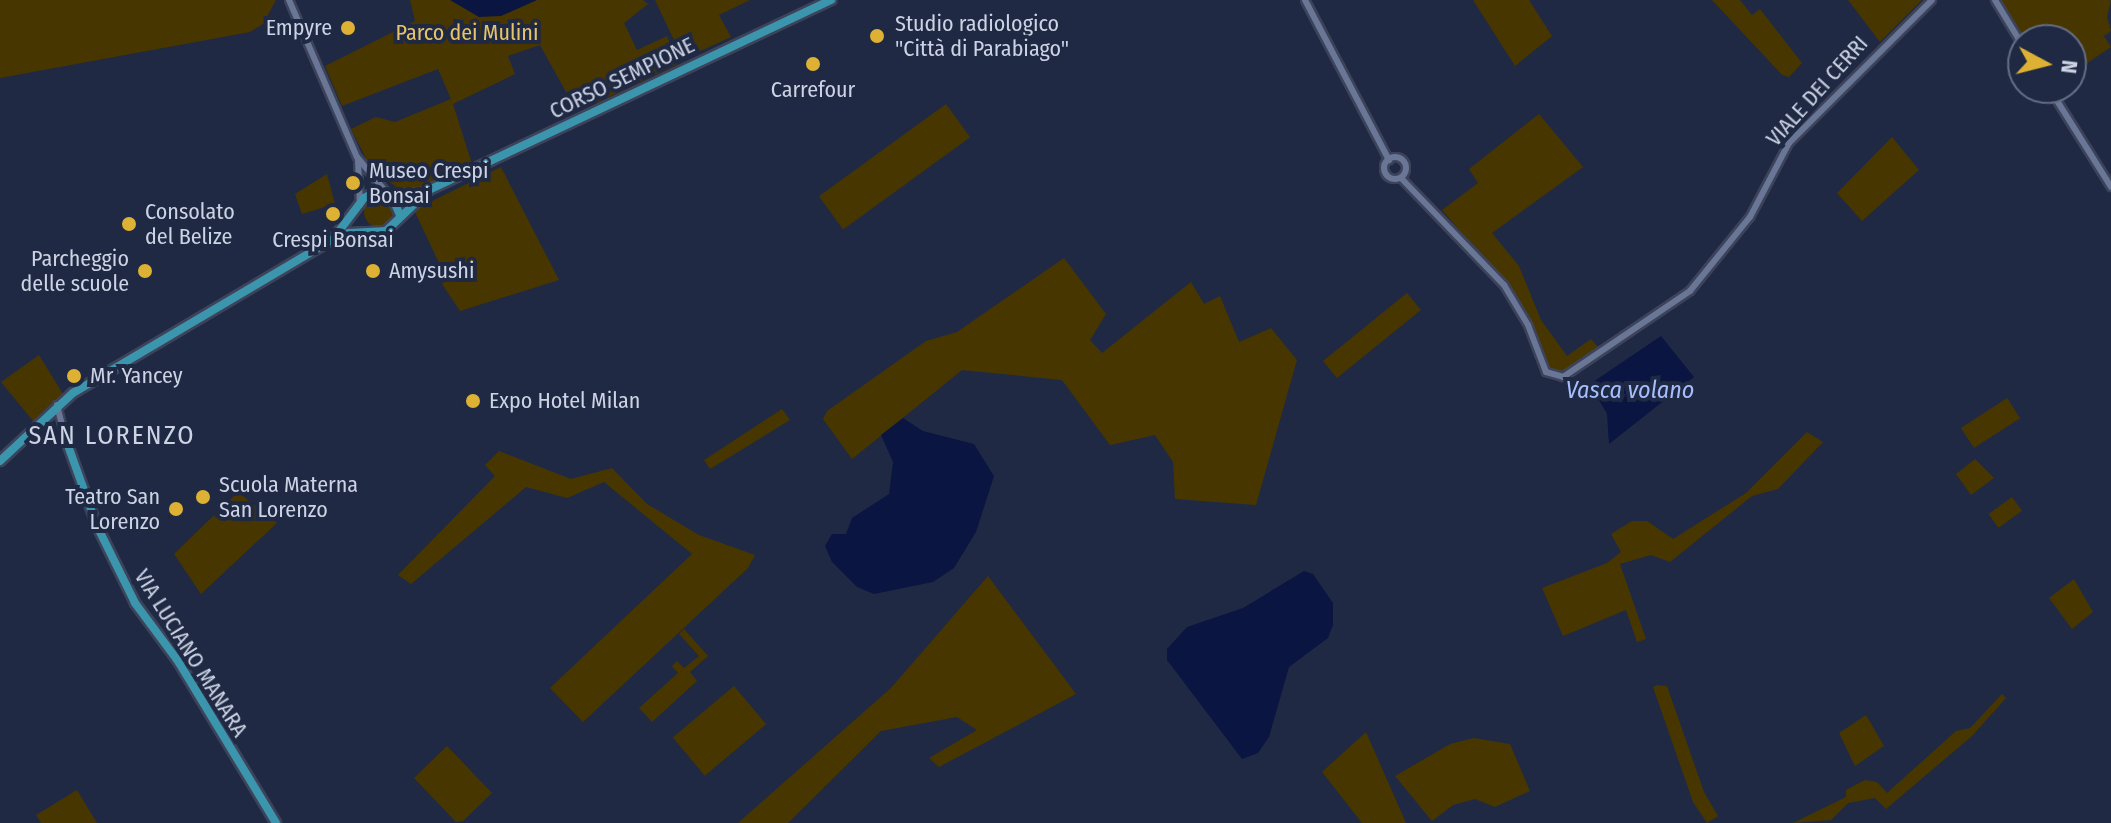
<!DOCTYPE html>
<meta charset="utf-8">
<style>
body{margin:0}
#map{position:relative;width:2111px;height:823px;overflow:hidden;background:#1f2943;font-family:"Fira Sans Condensed",sans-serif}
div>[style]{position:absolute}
.green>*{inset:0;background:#483601;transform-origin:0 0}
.round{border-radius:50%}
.water>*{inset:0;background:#0b1542}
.roads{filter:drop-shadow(2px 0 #3c435a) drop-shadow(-2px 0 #3c435a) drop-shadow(0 2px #3c435a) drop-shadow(0 -2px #3c435a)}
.minor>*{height:6px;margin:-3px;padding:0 3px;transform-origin:3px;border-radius:3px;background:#6a7695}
.minor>.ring{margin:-3px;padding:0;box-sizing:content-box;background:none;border:6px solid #6a7695;border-radius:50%}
.major>*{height:8px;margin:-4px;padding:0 4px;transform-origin:4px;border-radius:4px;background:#3b95ac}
.dots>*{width:22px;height:22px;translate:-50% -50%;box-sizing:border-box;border:4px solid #1f2943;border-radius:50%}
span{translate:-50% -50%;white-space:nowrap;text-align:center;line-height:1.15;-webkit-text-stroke:8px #1f2943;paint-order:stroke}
.poi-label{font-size:22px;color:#ccd3e4}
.left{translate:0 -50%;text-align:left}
.right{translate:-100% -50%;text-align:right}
.park-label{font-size:22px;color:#e7c369}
.street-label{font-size:22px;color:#ccd3e4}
.water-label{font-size:24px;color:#a6befd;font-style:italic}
.quarter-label{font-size:26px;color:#ccd3e4;letter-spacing:2px}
.north{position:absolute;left:2007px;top:24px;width:80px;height:80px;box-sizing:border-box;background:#1f2943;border:2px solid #646d83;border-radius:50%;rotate:97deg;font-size:22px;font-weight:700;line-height:32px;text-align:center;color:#ccd3e4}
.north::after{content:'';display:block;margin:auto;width:28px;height:36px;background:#ddb133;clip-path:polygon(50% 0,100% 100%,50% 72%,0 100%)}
</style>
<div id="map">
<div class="green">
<i style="clip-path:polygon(0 0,276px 0,263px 24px,250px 32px,0 78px)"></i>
<i style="clip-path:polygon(410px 0,643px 0,648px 4px,624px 23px,637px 50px,667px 36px,678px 64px,577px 112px,540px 45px,508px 56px,515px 74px,453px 104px,472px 164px,418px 189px,399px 189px,371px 168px,351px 129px,376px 117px,395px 122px,451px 99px,438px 69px,342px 106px,325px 66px,415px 21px)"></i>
<i style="clip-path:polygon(655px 0,750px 0,719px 15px,731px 37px,683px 59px)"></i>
<i style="clip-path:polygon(1473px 0,1529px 0,1552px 36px,1515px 66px)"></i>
<i style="clip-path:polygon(1712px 0,1740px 0,1752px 15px,1760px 9px,1802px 63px,1789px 77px,1782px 75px)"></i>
<i style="clip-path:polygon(1848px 0,1922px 0,1880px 42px)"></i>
<i style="clip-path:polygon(2000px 0,2111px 0,2107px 17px,2111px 31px,2104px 36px,2111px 47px,2071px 74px,2071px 40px,2025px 40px)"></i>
<i style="left:946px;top:104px;width:41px;height:157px;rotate:54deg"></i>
<i style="clip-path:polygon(1539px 114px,1583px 167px,1492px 233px,1519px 266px,1541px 320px,1567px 356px,1591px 339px,1600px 349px,1562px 374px,1549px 369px,1514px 294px,1442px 210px,1478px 183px,1469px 169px)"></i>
<i style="clip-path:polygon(1892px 137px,1919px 170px,1862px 221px,1837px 193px)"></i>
<i style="clip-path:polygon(501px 167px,559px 280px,460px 311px,442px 284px,447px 280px,414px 210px)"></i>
<i style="clip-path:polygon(327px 174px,335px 204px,302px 214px,295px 194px)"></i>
<i class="round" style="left:364px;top:197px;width:30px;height:30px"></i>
<i style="clip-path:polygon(1064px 258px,1106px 314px,1090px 340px,1102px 353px,1191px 282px,1204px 304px,1220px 296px,1239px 342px,1271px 328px,1297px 360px,1256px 505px,1175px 499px,1173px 462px,1155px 435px,1110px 445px,1062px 380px,962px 370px,852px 459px,823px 419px,827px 411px,926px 341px,957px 332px)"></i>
<i style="left:1407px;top:293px;width:22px;height:108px;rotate:51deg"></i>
<i style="clip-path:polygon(39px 355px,63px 394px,33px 421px,1px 382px)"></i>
<i style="left:2007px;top:398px;width:24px;height:55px;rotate:57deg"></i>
<i style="clip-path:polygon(782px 409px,790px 420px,710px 469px,704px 460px)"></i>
<i style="clip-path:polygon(1807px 432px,1823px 442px,1778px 489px,1752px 496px,1670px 562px,1651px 555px,1620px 564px,1646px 639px,1637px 642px,1626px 610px,1563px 636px,1542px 588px,1607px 563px,1621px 552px,1611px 534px,1632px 521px,1647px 521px,1673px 539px,1746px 493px)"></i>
<i style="clip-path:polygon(499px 451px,571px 479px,612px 468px,647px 504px,699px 535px,755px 555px,748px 568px,583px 722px,550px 688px,692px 554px,604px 482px,567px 498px,526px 487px,411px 584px,398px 575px,495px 476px,485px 465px)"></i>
<i style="clip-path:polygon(1975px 459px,1994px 478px,1971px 495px,1956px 474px)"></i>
<i style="clip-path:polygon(238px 492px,277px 523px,201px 594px,174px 554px)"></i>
<i style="left:2012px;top:497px;width:17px;height:29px;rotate:54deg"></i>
<i style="clip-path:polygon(988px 576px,1076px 694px,939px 767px,929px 758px,977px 730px,957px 717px,881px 731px,788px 823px,738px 823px,891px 688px)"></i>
<i style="clip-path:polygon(2074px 579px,2093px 612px,2072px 629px,2049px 598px)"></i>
<i style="clip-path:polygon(684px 629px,708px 656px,690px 672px,697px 681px,652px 722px,639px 708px,678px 673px,672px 666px,677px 661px,684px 668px,699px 656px,679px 634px)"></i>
<i style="clip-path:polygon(1657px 685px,1667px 686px,1704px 792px,1718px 816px,1707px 823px,1693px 802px,1653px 687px)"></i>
<i style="left:734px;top:686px;width:50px;height:80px;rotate:50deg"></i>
<i style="clip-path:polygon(2002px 694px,2006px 698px,1972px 736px,1886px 809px,1875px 798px,1848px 803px,1831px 820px,1793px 823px,1846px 797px,1846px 790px,1865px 780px,1877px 782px,1887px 793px,1956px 731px,1970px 728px)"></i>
<i style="clip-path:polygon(1866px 715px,1884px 746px,1855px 766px,1839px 733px)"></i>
<i style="clip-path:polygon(1366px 732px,1406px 823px,1362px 823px,1322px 772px)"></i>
<i style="clip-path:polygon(1474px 738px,1510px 744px,1530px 791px,1495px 807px,1475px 799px,1453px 805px,1432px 821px,1395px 776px,1450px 744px)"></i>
<i style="clip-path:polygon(447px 746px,492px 793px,463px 821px,456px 822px,414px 778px)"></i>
<i style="clip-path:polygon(77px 790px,97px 823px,41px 823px,36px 815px)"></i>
</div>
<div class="water">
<i style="clip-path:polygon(450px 0,537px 0,501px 16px,479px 17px)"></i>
<i style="clip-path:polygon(1661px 336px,1694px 377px,1609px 444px,1607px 414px,1590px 384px)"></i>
<i style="clip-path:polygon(903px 418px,923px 431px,974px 444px,994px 476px,976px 532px,954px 568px,933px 582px,874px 594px,857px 587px,832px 562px,825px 546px,832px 534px,846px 534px,852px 518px,889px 494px,893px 462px,881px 435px)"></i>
<i style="clip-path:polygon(1304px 571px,1313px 574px,1333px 603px,1333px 625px,1328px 638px,1289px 667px,1269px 737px,1258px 753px,1242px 759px,1167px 660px,1167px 649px,1187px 627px,1243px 608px)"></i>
</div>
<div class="roads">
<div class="minor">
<i style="left:289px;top:0;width:171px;rotate:66.6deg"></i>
<i style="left:357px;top:157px;width:47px;rotate:50.2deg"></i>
<i style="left:1305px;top:0;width:181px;rotate:62.3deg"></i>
<i style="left:1995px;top:0;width:54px;rotate:58.7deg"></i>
<i style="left:2049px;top:88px;width:117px;rotate:57.9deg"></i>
<i class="ring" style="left:1384px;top:157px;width:16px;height:16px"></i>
<i style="left:358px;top:160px;width:45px;rotate:87.5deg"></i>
<i style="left:1401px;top:178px;width:149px;rotate:46.1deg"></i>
<i style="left:1504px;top:285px;width:47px;rotate:59deg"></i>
<i style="left:1528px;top:325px;width:50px;rotate:69deg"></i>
<i style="left:1546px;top:372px;width:18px;rotate:16deg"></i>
<i style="left:1563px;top:377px;width:153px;rotate:-34.1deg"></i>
<i style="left:1690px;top:291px;width:95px;rotate:-51deg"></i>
<i style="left:1750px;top:217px;width:84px;rotate:-62.2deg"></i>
<i style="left:1789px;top:143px;width:202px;rotate:-45deg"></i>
<i style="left:57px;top:405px;width:36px;rotate:76deg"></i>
</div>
<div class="major">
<i style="left:390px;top:195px;width:31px;rotate:-4deg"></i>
<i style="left:336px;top:235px;width:46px;rotate:-52.9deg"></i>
<i style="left:364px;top:198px;width:13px;rotate:-29deg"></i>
<i style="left:375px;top:192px;width:18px;rotate:16deg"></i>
<i style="left:392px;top:197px;width:20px;rotate:66deg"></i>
<i style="left:66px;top:440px;width:91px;rotate:70.2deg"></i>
<i style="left:97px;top:526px;width:86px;rotate:63.7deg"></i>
<i style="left:135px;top:603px;width:72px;rotate:53.4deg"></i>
<i style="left:178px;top:661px;width:189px;rotate:58.8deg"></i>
<i style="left:0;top:461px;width:100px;rotate:-43deg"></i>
<i style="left:73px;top:393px;width:299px;rotate:-30.6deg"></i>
<i style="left:330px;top:241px;width:21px;rotate:-23deg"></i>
<i style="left:349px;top:233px;width:37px;rotate:-3deg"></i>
<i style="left:386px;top:231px;width:59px;rotate:-43.6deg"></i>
<i style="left:429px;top:190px;width:445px;rotate:-25.3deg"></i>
</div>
</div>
<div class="dots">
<i style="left:348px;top:28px;background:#ddb133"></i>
<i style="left:877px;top:36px;background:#ddb133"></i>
<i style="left:813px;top:64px;background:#ddb133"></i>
<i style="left:353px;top:183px;background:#ddb133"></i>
<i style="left:333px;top:214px;background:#ddb133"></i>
<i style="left:129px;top:224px;background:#ddb133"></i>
<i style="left:145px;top:271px;background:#ddb133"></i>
<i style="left:373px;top:271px;background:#ddb133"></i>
<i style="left:74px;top:376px;background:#ddb133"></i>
<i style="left:473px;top:401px;background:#ddb133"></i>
<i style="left:203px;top:497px;background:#ddb133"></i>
<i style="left:176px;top:509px;background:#ddb133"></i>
</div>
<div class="poi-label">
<span class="left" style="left:895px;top:36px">Studio radiologico<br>"Città di Parabiago"</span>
<span class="right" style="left:332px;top:28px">Empyre</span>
<span style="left:813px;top:90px">Carrefour</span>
<span class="left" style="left:369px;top:183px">Museo Crespi<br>Bonsai</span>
<span class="left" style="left:145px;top:224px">Consolato<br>del Belize</span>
<span style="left:333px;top:240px">Crespi Bonsai</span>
<span class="right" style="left:129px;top:271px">Parcheggio<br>delle scuole</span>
<span class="left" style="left:389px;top:271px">Amysushi</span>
<span class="left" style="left:90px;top:376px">Mr. Yancey</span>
<span class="left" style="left:489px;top:401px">Expo Hotel Milan</span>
<span class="left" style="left:219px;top:497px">Scuola Materna<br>San Lorenzo</span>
<span class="right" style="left:160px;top:509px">Teatro San<br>Lorenzo</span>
</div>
<div class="park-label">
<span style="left:467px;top:33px">Parco dei Mulini</span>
</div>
<div class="street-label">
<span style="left:622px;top:78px;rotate:-26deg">CORSO SEMPIONE</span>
<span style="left:1817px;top:91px;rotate:-48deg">VIALE DEI CERRI</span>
<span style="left:191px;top:653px;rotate:58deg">VIA LUCIANO MANARA</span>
</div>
<div class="water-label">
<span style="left:1630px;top:391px">Vasca volano</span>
</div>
<div class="quarter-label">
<span style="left:112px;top:436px">SAN LORENZO</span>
</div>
<div class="north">N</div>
</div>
